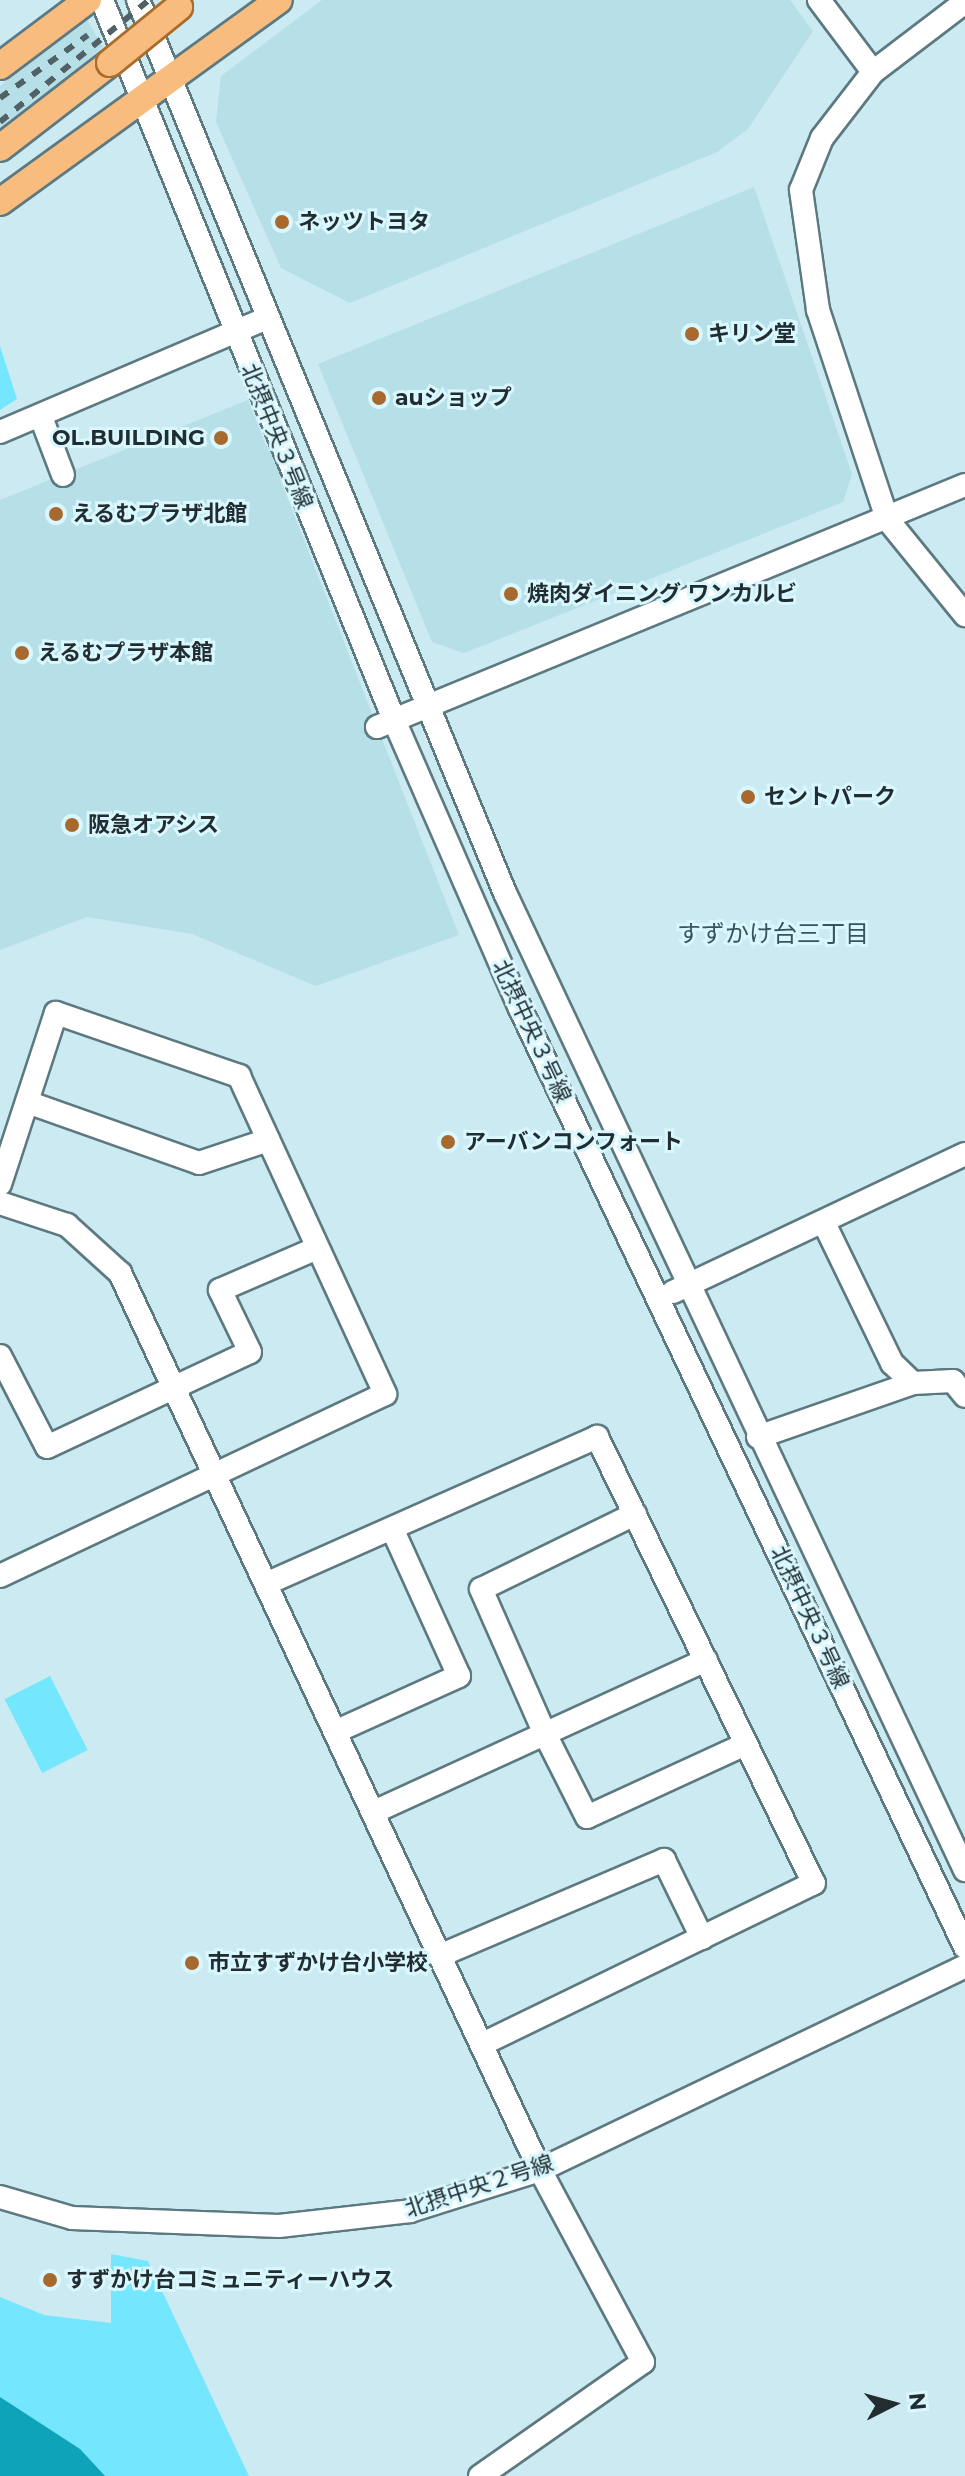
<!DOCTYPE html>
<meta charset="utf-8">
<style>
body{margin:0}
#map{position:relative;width:965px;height:2476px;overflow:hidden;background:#cbeaf1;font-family:Montserrat,"Noto Sans JP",sans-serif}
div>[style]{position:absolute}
.built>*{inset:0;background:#b7dfe8}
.green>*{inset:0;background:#74e7fe;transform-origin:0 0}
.water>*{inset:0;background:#0fa3ba}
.roads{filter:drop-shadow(2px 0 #5d7980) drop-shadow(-2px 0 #5d7980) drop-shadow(0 2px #5d7980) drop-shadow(0 -2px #5d7980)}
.minor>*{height:22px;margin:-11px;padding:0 11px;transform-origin:11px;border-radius:11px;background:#fff}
.major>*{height:26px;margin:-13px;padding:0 13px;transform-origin:13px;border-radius:13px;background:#f7bc7e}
.rail>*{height:6px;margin-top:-3px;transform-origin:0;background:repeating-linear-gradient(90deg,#506266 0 10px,transparent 0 20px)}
.bridges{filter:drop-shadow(2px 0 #a86d2b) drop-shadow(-2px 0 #a86d2b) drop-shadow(0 2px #a86d2b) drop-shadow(0 -2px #a86d2b)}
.major-bridge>*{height:26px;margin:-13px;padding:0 13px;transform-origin:13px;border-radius:13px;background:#f7bc7e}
.dots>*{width:22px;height:22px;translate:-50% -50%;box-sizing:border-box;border:4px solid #d8f7fe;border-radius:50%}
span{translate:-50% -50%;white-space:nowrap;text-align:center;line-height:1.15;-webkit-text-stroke:6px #d8f7fe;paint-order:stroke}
.poi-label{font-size:22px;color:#212d30;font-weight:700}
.left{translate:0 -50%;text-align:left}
.right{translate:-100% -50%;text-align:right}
.street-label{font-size:22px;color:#212d30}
.neighbourhood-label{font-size:24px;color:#39545a}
.north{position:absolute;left:853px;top:2364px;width:80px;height:80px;-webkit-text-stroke:6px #d8f7fe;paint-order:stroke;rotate:84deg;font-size:22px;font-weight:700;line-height:32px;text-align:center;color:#212d30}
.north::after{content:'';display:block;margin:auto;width:28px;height:36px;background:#212d30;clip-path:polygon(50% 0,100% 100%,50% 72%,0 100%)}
</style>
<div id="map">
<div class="built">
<i style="clip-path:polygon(322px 0,790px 0,813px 31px,748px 129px,717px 152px,350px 303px,281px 268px,216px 122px,221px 76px)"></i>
<i style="clip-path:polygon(87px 20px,103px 47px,0 134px,0 86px)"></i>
<i style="clip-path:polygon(754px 187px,852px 474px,843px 502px,464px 653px,432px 642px,318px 364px)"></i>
<i style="clip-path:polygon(248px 400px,266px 446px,279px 441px,293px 473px,280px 479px,459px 935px,316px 986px,192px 934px,87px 917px,0 950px,0 500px)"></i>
</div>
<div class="green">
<i style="clip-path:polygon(0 346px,17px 399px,0 410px)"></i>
<i style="left:50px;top:1676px;width:83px;height:51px;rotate:63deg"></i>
<i style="clip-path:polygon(111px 2254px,148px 2261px,249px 2476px,0 2476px,0 2297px,44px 2315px,111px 2323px)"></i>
</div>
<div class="water">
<i style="clip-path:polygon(0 2397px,80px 2449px,105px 2476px,0 2476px)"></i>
</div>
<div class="roads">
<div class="minor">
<i style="left:102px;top:0;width:777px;rotate:67.92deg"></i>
<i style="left:394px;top:720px;width:314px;rotate:66.4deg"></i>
<i style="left:520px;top:1008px;width:1039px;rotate:64.64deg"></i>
<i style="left:138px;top:0;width:965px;rotate:67.66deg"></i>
<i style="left:505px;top:893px;width:1080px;rotate:64.79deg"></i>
<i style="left:819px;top:0;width:90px;rotate:53.1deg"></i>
<i style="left:965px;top:2px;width:116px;rotate:142.7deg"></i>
<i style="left:873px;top:72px;width:83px;rotate:127.7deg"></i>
<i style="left:822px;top:138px;width:56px;rotate:112deg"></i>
<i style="left:801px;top:190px;width:121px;rotate:81.9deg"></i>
<i style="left:818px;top:310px;width:220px;rotate:71.7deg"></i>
<i style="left:887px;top:519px;width:124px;rotate:50.9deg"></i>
<i style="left:41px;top:417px;width:62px;rotate:69.2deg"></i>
<i style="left:0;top:432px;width:288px;rotate:-23.1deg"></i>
<i style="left:377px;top:727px;width:636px;rotate:-22.37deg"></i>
<i style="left:27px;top:1102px;width:182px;rotate:19.5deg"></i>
<i style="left:199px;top:1163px;width:73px;rotate:-18.4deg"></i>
<i style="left:0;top:1184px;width:180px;rotate:-71.9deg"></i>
<i style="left:56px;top:1013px;width:194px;rotate:19deg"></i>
<i style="left:239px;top:1076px;width:350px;rotate:65.3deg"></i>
<i style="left:385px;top:1394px;width:426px;rotate:154.7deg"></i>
<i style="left:0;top:1203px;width:71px;rotate:18.2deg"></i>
<i style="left:67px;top:1225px;width:72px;rotate:42.2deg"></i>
<i style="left:120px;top:1273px;width:990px;rotate:64.91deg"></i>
<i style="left:540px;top:2170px;width:218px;rotate:61.8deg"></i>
<i style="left:643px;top:2362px;width:199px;rotate:145deg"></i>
<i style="left:824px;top:1223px;width:156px;rotate:64.1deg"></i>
<i style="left:892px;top:1363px;width:29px;rotate:44deg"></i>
<i style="left:913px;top:1383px;width:40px;rotate:-2.9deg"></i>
<i style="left:953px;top:1381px;width:19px;rotate:51deg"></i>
<i style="left:673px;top:1292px;width:323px;rotate:-25.3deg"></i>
<i style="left:0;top:1356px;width:102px;rotate:62.7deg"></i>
<i style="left:47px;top:1447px;width:224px;rotate:-25.1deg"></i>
<i style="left:250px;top:1352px;width:69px;rotate:-115.8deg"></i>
<i style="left:220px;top:1290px;width:106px;rotate:-23.4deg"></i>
<i style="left:758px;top:1437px;width:164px;rotate:-19.2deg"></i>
<i style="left:635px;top:1514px;width:171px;rotate:154deg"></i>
<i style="left:481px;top:1589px;width:158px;rotate:66.2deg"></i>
<i style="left:545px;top:1734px;width:93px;rotate:63.2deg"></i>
<i style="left:587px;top:1817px;width:175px;rotate:-24.7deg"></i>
<i style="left:270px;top:1582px;width:358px;rotate:-23.9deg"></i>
<i style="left:597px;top:1437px;width:496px;rotate:64.1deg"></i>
<i style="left:814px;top:1883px;width:370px;rotate:154.1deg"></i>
<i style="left:337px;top:1731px;width:134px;rotate:-24.3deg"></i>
<i style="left:459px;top:1676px;width:162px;rotate:-114.4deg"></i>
<i style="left:374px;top:1812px;width:365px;rotate:-24.6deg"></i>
<i style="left:439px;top:1956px;width:245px;rotate:-23.1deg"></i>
<i style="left:664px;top:1860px;width:87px;rotate:64deg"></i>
<i style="left:0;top:2197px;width:75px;rotate:16.3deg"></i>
<i style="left:72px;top:2218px;width:207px;rotate:2.2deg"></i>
<i style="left:279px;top:2226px;width:132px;rotate:-6.5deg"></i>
<i style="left:410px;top:2211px;width:136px;rotate:-17.5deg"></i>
<i style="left:540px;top:2170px;width:471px;rotate:-25.6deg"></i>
</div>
<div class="major">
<i style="left:0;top:66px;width:110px;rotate:-36.9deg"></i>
<i style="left:0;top:148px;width:139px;rotate:-37.7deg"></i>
<i style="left:0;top:202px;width:344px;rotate:-35.9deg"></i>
</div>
</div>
<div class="rail">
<i style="left:0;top:98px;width:108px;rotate:-35.6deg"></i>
<i style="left:0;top:122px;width:193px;rotate:-39.3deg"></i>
</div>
<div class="bridges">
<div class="major-bridge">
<i style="left:110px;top:63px;width:89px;rotate:-39.1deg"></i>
</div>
</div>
<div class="dots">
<i style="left:282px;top:222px;background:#a7692e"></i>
<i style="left:692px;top:334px;background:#a7692e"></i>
<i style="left:379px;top:398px;background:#a7692e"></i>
<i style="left:221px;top:438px;background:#a7692e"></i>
<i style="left:56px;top:514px;background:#a7692e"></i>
<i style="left:511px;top:594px;background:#a7692e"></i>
<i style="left:22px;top:653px;background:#a7692e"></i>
<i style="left:748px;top:797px;background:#a7692e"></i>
<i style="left:72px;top:825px;background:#a7692e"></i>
<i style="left:448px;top:1142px;background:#a7692e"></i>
<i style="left:192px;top:1963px;background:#a7692e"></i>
<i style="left:50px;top:2280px;background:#a7692e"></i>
</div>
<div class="poi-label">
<span class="left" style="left:298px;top:222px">ネッツトヨタ</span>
<span class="left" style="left:708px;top:334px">キリン堂</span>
<span class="left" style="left:395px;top:398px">auショップ</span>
<span class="right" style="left:205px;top:438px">OL.BUILDING</span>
<span class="left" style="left:72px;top:514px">えるむプラザ北館</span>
<span class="left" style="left:527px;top:594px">焼肉ダイニング ワンカルビ</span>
<span class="left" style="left:38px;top:653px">えるむプラザ本館</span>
<span class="left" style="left:764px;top:797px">セントパーク</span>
<span class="left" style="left:88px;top:825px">阪急オアシス</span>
<span class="left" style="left:464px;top:1142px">アーバンコンフォート</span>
<span class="left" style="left:208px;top:1963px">市立すずかけ台小学校</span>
<span class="left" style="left:66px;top:2280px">すずかけ台コミュニティーハウス</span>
</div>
<div class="street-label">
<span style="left:277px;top:436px;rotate:68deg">北摂中央３号線</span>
<span style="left:532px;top:1031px;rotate:65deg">北摂中央３号線</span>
<span style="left:810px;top:1617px;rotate:65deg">北摂中央３号線</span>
<span style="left:479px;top:2186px;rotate:-18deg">北摂中央２号線</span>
</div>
<div class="neighbourhood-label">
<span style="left:773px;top:934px">すずかけ台三丁目</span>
</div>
<div class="north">N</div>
</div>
